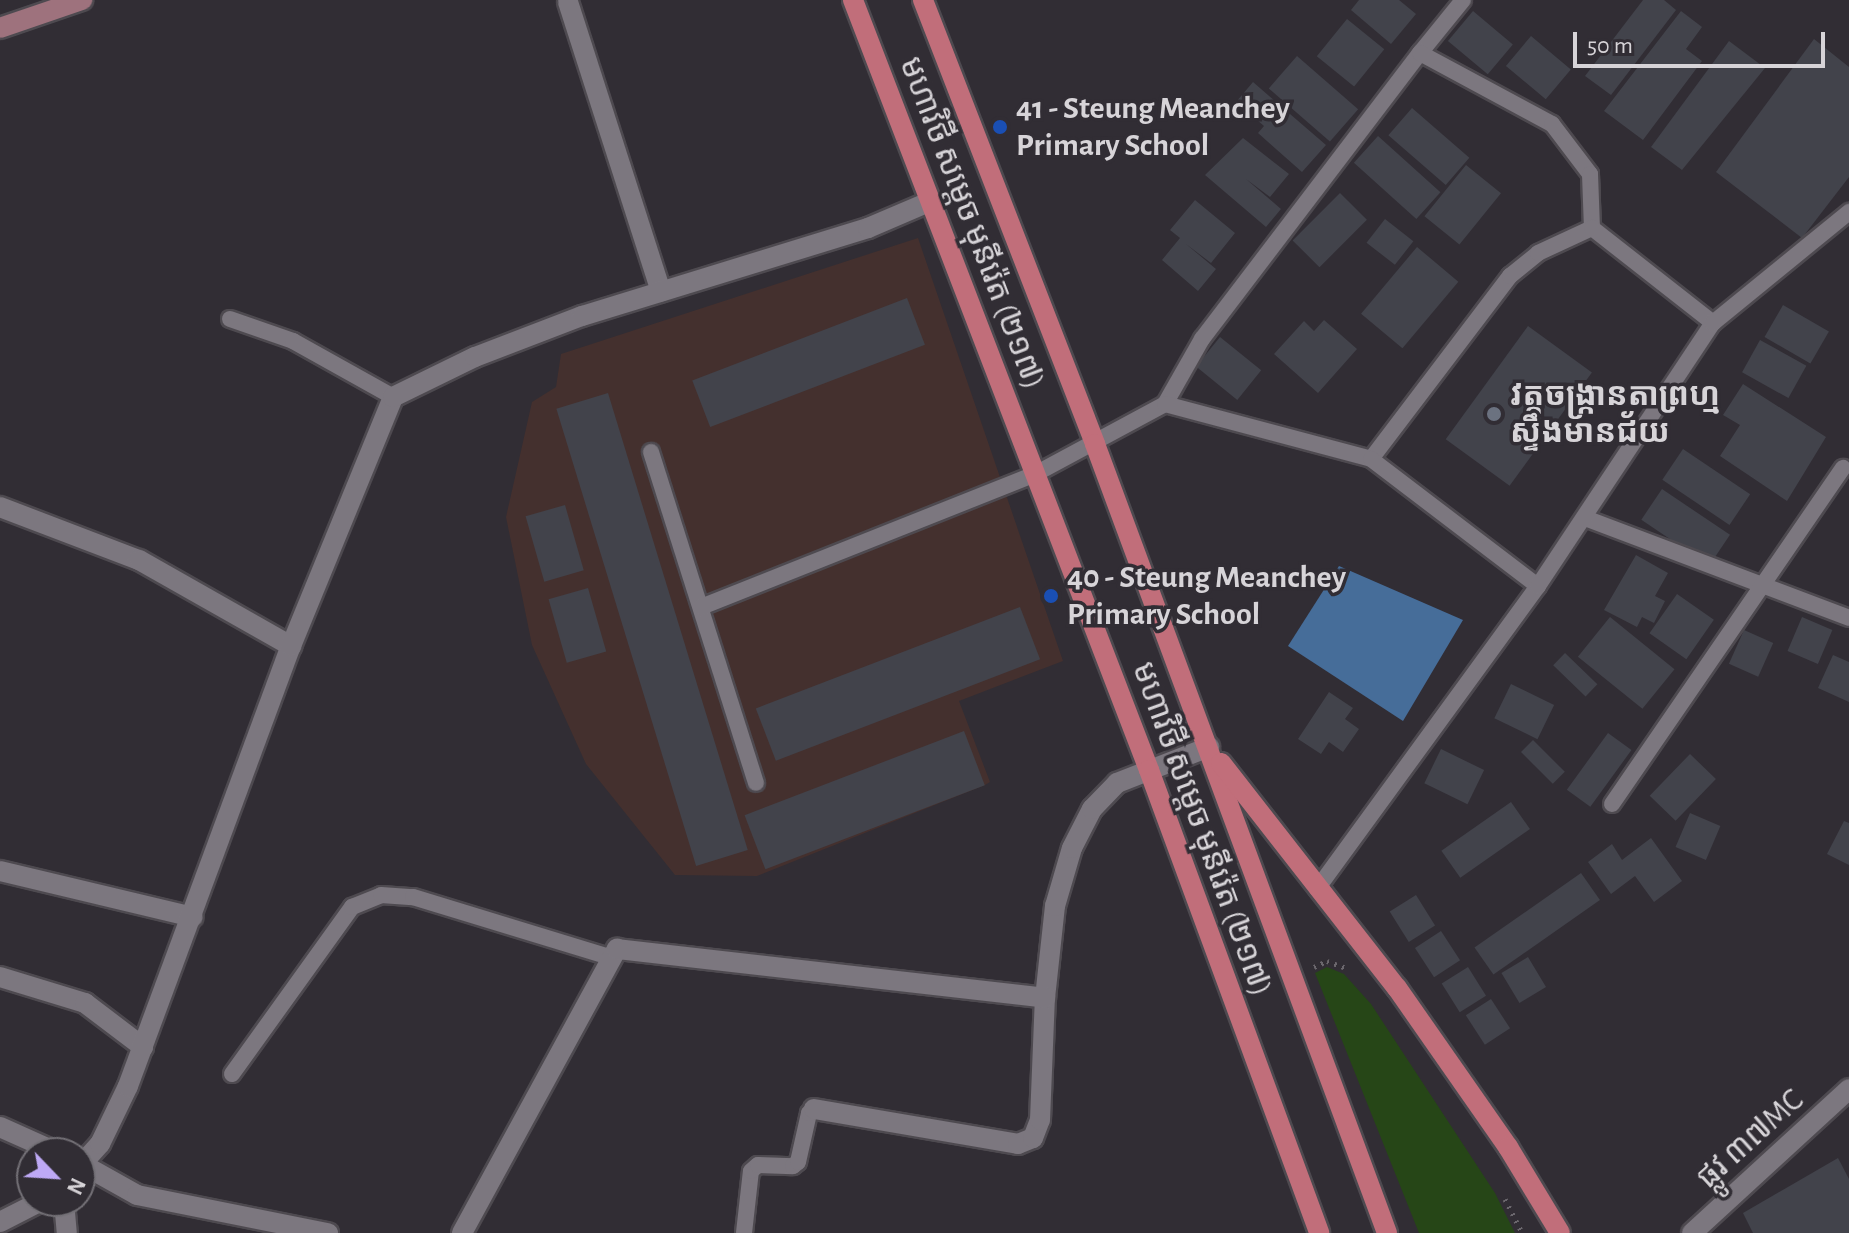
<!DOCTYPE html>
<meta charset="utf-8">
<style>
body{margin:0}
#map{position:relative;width:1849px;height:1233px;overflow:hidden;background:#312d34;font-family:"Alegreya Sans","Noto Sans Khmer",sans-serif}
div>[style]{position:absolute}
.education>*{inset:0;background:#44302e}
.green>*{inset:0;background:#264617}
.water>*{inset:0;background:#466d99}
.building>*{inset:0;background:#42434b;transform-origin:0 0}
.path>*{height:5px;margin-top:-2.5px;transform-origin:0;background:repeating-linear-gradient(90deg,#6b676d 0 2px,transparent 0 8px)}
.roads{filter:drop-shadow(2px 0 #4e4a50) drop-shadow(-2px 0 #4e4a50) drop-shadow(0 2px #4e4a50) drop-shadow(0 -2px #4e4a50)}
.lane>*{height:16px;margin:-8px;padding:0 8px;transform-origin:8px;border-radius:8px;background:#7c777f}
.street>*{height:20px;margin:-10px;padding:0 10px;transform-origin:10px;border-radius:10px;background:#7c777f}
.secondary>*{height:20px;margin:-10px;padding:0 10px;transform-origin:10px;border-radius:10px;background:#9e727d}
.primary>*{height:20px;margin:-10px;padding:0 10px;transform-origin:10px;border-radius:10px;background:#c16e7a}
.dots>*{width:22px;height:22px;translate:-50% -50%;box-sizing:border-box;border:4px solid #312d34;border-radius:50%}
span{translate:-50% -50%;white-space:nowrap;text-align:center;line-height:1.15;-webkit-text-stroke:7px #312d34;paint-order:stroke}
.poi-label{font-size:32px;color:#d7d4d8;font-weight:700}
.left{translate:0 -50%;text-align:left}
.street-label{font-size:32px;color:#d7d4d8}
.north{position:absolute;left:16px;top:1137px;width:80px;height:80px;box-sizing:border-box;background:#312d34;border:2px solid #737076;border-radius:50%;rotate:115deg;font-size:22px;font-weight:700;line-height:32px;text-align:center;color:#d7d4d8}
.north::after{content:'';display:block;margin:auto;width:28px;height:36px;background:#bea9f5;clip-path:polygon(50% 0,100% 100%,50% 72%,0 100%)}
.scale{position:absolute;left:1573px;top:32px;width:252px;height:36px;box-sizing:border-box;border:4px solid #d7d4d8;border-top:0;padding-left:10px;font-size:24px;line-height:28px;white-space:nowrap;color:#d7d4d8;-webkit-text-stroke:6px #312d34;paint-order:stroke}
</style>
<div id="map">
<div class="education">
<i style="clip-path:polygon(918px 238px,1063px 661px,959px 701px,990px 782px,985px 785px,757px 876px,675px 875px,586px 764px,532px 645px,506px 517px,532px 402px,556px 387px,561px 354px)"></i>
</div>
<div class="green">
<i style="clip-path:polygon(1327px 967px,1344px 974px,1371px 1004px,1495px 1193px,1515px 1233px,1419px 1233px,1315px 973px)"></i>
</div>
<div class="water">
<i style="clip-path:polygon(1339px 566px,1463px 620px,1403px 721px,1288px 646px)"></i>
</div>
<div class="building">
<i style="clip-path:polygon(1359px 0,1399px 0,1416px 14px,1391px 44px,1351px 10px)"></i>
<i style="clip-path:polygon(1643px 0,1664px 0,1676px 10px,1611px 95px,1585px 76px)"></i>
<i style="left:1473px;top:11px;width:52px;height:39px;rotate:40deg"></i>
<i style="clip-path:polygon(1681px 11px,1702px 27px,1686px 49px,1702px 61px,1643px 140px,1604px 111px)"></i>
<i style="left:1347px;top:19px;width:48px;height:48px;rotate:39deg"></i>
<i style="left:1531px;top:36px;width:52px;height:39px;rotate:40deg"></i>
<i style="clip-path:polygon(1814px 39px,1849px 67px,1849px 177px,1802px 238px,1716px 172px)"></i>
<i style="clip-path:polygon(1729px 41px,1765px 68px,1682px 170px,1651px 147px)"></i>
<i style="left:1297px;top:56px;width:81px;height:43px;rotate:41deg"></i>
<i style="clip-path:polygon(1253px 82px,1326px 145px,1302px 172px,1258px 133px,1264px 126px,1236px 102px)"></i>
<i style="left:1412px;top:108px;width:76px;height:36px;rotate:41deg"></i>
<i style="left:1378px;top:136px;width:84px;height:36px;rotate:42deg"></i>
<i style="clip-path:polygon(1243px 138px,1289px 174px,1270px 197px,1246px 179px,1281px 209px,1266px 227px,1205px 175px)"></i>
<i style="left:1466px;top:165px;width:45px;height:66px;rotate:39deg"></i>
<i style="left:1340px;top:193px;width:38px;height:67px;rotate:45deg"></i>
<i style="clip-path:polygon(1195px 200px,1235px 233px,1211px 263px,1186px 244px,1216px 269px,1198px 291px,1162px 260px,1180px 238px,1170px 230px)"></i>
<i style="left:1385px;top:219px;width:36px;height:30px;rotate:38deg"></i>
<i style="left:1417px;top:247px;width:54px;height:87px;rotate:40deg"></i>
<i style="left:907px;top:298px;width:50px;height:230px;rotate:69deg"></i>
<i style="left:1783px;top:305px;width:53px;height:37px;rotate:30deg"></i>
<i style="clip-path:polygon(1324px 320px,1357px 349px,1318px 393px,1274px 354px,1304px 321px,1314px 331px)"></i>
<i style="left:1528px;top:326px;width:79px;height:140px;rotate:36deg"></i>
<i style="left:1220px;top:337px;width:53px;height:38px;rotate:39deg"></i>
<i style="left:1760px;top:340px;width:53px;height:37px;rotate:29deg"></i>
<i style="clip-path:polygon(1743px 384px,1826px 437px,1787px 501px,1720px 456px,1740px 425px,1723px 415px)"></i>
<i style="left:608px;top:393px;width:478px;height:54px;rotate:73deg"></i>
<i style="left:1683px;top:449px;width:81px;height:37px;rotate:34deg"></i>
<i style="left:1662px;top:489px;width:82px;height:37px;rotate:34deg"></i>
<i style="left:565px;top:505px;width:68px;height:41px;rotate:74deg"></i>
<i style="clip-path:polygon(1636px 555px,1668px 573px,1655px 596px,1665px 601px,1654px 623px,1642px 617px,1637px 627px,1604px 610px)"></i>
<i style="left:588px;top:588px;width:66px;height:41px;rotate:74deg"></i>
<i style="left:1677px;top:594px;width:45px;height:48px;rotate:35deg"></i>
<i style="left:1020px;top:607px;width:56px;height:283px;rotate:69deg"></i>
<i style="left:1610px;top:617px;width:83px;height:51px;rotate:39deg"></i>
<i style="left:1802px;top:617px;width:33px;height:37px;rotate:23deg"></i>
<i style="left:1744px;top:630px;width:32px;height:37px;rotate:24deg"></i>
<i style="left:1565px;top:653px;width:45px;height:17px;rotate:44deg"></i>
<i style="clip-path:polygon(1833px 655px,1849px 662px,1849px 702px,1818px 688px)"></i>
<i style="left:1511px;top:684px;width:48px;height:38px;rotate:26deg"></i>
<i style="clip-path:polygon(1329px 692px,1353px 708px,1345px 719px,1359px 729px,1343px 752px,1329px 742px,1321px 754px,1298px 739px)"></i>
<i style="left:964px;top:731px;width:58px;height:235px;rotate:69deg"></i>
<i style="left:1608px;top:733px;width:29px;height:70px;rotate:36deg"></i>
<i style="left:1533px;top:740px;width:45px;height:17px;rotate:45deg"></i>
<i style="left:1441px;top:749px;width:48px;height:38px;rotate:26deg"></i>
<i style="left:1690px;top:754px;width:36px;height:58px;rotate:44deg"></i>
<i style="left:1511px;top:802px;width:33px;height:85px;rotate:55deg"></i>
<i style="left:1690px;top:813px;width:33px;height:37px;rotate:23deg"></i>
<i style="clip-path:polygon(1844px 821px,1849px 823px,1849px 865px,1827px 854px)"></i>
<i style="clip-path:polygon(1651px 838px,1682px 881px,1654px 902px,1635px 876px,1611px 894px,1588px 862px,1612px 844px,1622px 860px)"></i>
<i style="left:1581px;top:873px;width:33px;height:130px;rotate:55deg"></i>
<i style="left:1416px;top:895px;width:36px;height:31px;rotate:58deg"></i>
<i style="left:1441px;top:931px;width:35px;height:31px;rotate:57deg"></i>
<i style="left:1528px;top:957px;width:35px;height:31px;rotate:59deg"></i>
<i style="left:1468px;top:967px;width:34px;height:31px;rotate:58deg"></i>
<i style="left:1491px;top:999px;width:35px;height:30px;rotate:57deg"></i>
<i style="clip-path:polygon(1838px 1158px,1849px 1179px,1849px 1233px,1753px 1233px,1743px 1213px)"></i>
</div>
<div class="path">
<i style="left:1314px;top:967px;width:14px;rotate:-25deg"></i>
<i style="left:1327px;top:961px;width:20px;rotate:20deg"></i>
<i style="left:1505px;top:1199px;width:38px;rotate:63deg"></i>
</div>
<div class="roads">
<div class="lane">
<i style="left:1420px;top:53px;width:68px;rotate:-50.9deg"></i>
<i style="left:230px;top:319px;width:67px;rotate:19.2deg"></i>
<i style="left:293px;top:341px;width:115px;rotate:29.2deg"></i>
<i style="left:1165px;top:404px;width:75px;rotate:-60.4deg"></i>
<i style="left:1202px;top:339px;width:360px;rotate:-52.7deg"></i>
<i style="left:1420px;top:53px;width:150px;rotate:28.3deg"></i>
<i style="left:1552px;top:124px;width:63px;rotate:52.8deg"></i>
<i style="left:1590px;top:174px;width:54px;rotate:87.9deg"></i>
<i style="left:651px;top:452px;width:347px;rotate:72.4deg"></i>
<i style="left:1371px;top:459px;width:230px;rotate:-52.8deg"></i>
<i style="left:1510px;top:276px;width:36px;rotate:-39deg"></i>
<i style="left:1538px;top:253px;width:60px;rotate:-24.8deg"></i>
<i style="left:1592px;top:228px;width:154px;rotate:38.1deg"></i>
<i style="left:1585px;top:518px;width:282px;rotate:20.7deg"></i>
<i style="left:701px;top:607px;width:362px;rotate:-21.7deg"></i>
<i style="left:1037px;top:473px;width:145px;rotate:-28.3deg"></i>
<i style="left:1165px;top:404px;width:213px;rotate:14.9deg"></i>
<i style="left:1371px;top:459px;width:210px;rotate:37.3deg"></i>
<i style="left:1612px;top:804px;width:408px;rotate:-55.5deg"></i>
<i style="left:1317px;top:889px;width:375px;rotate:-53.9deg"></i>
<i style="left:1538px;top:586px;width:316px;rotate:-56.4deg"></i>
<i style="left:1713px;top:323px;width:176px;rotate:-39.2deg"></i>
<i style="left:232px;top:1074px;width:206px;rotate:-54.3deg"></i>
<i style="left:352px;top:907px;width:31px;rotate:-22deg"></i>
<i style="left:381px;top:895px;width:32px;rotate:4deg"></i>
<i style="left:413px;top:897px;width:205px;rotate:17deg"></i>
<i style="left:744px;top:1233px;width:62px;rotate:-83.6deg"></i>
<i style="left:751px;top:1171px;width:9px;rotate:-41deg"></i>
<i style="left:758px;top:1165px;width:35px;rotate:2deg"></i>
<i style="left:793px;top:1166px;width:6px;rotate:-39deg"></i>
<i style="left:798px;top:1162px;width:50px;rotate:-77.3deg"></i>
<i style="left:809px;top:1113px;width:6px;rotate:-39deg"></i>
</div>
<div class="street">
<i style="left:568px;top:2px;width:304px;rotate:72.2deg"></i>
<i style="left:0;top:507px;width:149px;rotate:20.9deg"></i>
<i style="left:139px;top:560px;width:175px;rotate:29.5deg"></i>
<i style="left:0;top:871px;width:198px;rotate:13.4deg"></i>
<i style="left:0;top:977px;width:89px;rotate:17deg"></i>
<i style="left:85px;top:1003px;width:73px;rotate:37.2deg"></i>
<i style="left:814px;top:1109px;width:207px;rotate:9.7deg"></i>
<i style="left:1018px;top:1144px;width:16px;rotate:-22deg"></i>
<i style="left:1033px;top:1138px;width:19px;rotate:-69deg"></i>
<i style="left:1040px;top:1120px;width:122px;rotate:-87.7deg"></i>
<i style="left:1045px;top:998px;width:93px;rotate:-83.8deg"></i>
<i style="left:1055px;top:906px;width:60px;rotate:-73.7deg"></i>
<i style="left:1072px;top:848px;width:44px;rotate:-62.9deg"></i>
<i style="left:1092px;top:809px;width:36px;rotate:-46deg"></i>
<i style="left:1117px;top:783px;width:99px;rotate:-21.4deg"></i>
<i style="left:0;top:1127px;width:64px;rotate:24.1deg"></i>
<i style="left:80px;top:1163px;width:65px;rotate:29.3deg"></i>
<i style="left:137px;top:1195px;width:195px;rotate:11.3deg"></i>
<i style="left:80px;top:1166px;width:30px;rotate:-48deg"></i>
<i style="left:100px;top:1144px;width:64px;rotate:-64.2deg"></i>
<i style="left:128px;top:1086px;width:469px;rotate:-69.7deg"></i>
<i style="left:291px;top:646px;width:269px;rotate:-67.7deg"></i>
<i style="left:393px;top:397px;width:91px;rotate:-26deg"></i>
<i style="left:475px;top:357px;width:115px;rotate:-21deg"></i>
<i style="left:582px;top:316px;width:299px;rotate:-17.1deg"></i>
<i style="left:868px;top:228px;width:69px;rotate:-23.2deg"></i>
<i style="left:64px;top:1201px;width:32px;rotate:85deg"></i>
<i style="left:0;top:1222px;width:46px;rotate:-27.1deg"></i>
<i style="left:462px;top:1233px;width:324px;rotate:-61.4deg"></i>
<i style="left:617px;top:949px;width:431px;rotate:6.5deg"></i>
<i style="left:1692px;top:1233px;width:213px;rotate:-42.5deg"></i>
</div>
<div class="secondary">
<i style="left:0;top:28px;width:87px;rotate:-18.9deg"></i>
</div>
<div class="primary">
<i style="left:853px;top:0;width:825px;rotate:68.97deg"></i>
<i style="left:1149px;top:770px;width:493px;rotate:69.8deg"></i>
<i style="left:923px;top:0;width:476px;rotate:68.8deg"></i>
<i style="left:1095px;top:444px;width:841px;rotate:69.69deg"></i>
<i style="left:1221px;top:763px;width:286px;rotate:52deg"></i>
<i style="left:1397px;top:988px;width:194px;rotate:55.1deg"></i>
<i style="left:1508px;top:1147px;width:100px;rotate:58.8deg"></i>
</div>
</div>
<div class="dots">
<i style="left:1000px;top:127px;background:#1a4fb4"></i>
<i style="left:1494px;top:414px;background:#6b7280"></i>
<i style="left:1051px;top:596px;background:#1a4fb4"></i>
</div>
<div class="poi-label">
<span class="left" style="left:1016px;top:127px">41 - Steung Meanchey<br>Primary School</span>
<span class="left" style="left:1510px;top:414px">វត្តចង្ក្រានតាព្រហ្ម<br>ស្ទឹងមានជ័យ</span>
<span class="left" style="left:1067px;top:596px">40 - Steung Meanchey<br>Primary School</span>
</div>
<div class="street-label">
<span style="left:972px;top:223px;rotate:69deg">មហាវិថី សម្តេច មុនីរ៉េត (២១៧)</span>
<span style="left:1202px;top:829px;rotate:70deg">មហាវិថី សម្តេច មុនីរ៉េត (២១៧)</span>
<span style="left:1750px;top:1139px;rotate:-42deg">ផ្លូវ ៣៧MC</span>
</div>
<div class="north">N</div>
<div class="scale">50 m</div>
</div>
